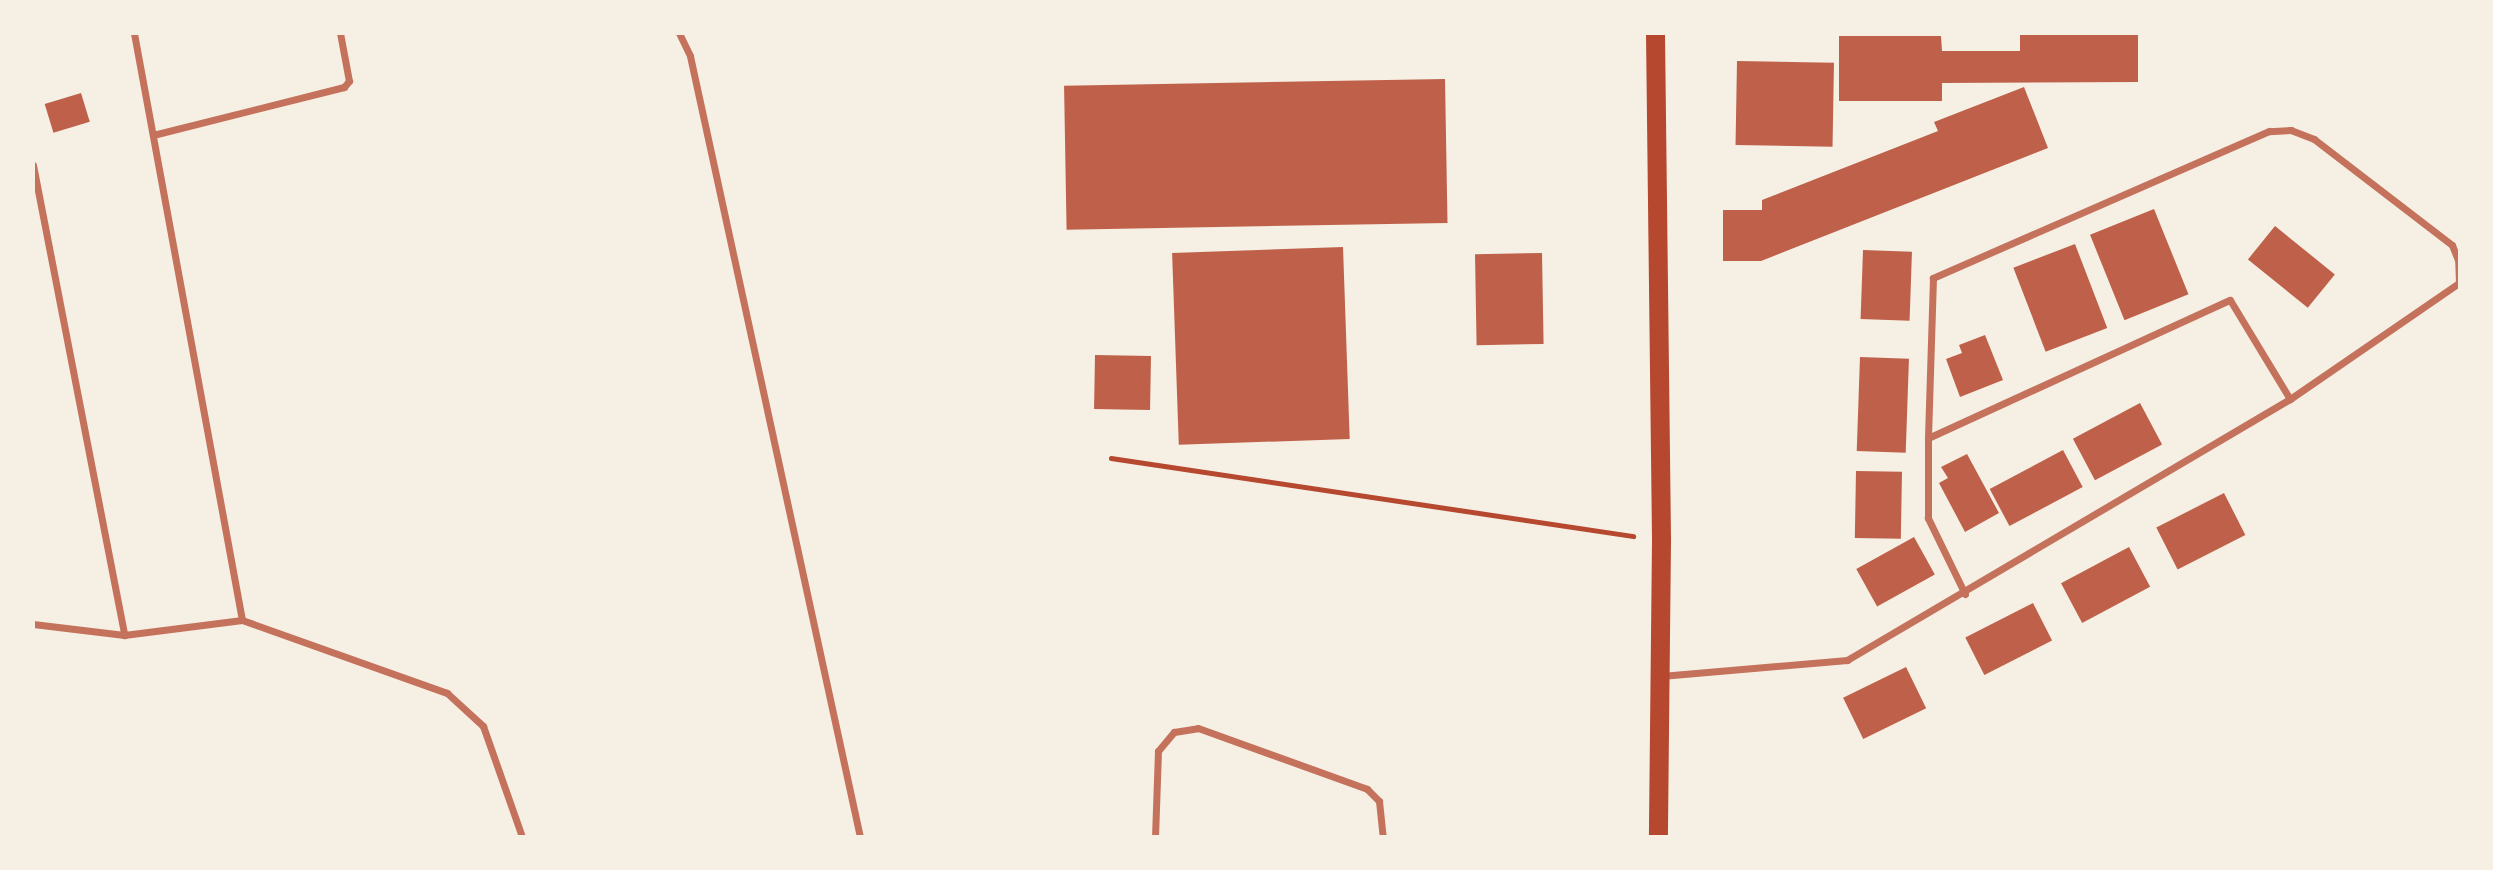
<!DOCTYPE html>
<style>
body{margin:0}
#map{position:relative;width:2493px;height:870px;overflow:hidden;background:#f6efe4;font-family:"Work Sans",sans-serif}
div>[style]{position:absolute}
.building>*{inset:0;background:#bf614a;transform-origin:0 0}
.path>*{height:4.5px;margin:-2.25px;padding:0 2.25px;transform-origin:2.25px;border-radius:2.25px;background:#b5482f}
.minor>*{height:7px;margin:-3.5px;padding:0 3.5px;transform-origin:3.5px;border-radius:3.5px;background:#c5725c}
.trunk>*{height:19px;margin:-9.5px;padding:0 9.5px;transform-origin:9.5px;border-radius:9.5px;background:#b5482f}
span{translate:-50% -50%;white-space:nowrap;text-align:center;line-height:1.15;-webkit-text-stroke:6px #f6efe4;paint-order:stroke}
.frame{position:absolute;inset:0;border:35px solid #f6efe4;pointer-events:none}
</style>
<div id="map">
<div class="building">
<i style="clip-path:polygon(2020px 33px,2138px 33px,2138px 82px,1942px 83px,1942px 101px,1839px 101px,1839px 36px,1941px 36px,1942px 51px,2020px 51px)"></i>
<i style="left:1737px;top:61px;width:97px;height:84px;rotate:1deg"></i>
<i style="left:1445px;top:79px;width:144px;height:381px;rotate:89deg"></i>
<i style="clip-path:polygon(2024px 87px,2048px 148px,1761px 261px,1723px 261px,1723px 210px,1762px 210px,1762px 200px,1938px 131px,1934px 122px)"></i>
<i style="left:81px;top:93px;width:30px;height:38px;rotate:73deg"></i>
<i style="left:2154px;top:209px;width:92px;height:69px;rotate:68deg"></i>
<i style="left:2275px;top:226px;width:77px;height:43px;rotate:39deg"></i>
<i style="left:2075px;top:244px;width:90px;height:66px;rotate:69deg"></i>
<i style="left:1343px;top:247px;width:192px;height:171px;rotate:88deg"></i>
<i style="left:1863px;top:250px;width:49px;height:69px;rotate:2deg"></i>
<i style="left:1542px;top:253px;width:91px;height:67px;rotate:89deg"></i>
<i style="clip-path:polygon(1985px 335px,2003px 380px,1960px 397px,1946px 359px,1962px 353px,1959px 345px)"></i>
<i style="left:1095px;top:355px;width:56px;height:54px;rotate:1deg"></i>
<i style="left:1860px;top:357px;width:49px;height:94px;rotate:2deg"></i>
<i style="left:2140px;top:403px;width:47px;height:76px;rotate:62deg"></i>
<i style="left:2063px;top:450px;width:42px;height:83px;rotate:62deg"></i>
<i style="clip-path:polygon(1967px 454px,1999px 513px,1965px 532px,1939px 483px,1948px 478px,1941px 467px)"></i>
<i style="left:1856px;top:471px;width:46px;height:67px;rotate:1deg"></i>
<i style="left:2224px;top:493px;width:47px;height:76px;rotate:63deg"></i>
<i style="left:1914px;top:537px;width:43px;height:66px;rotate:61deg"></i>
<i style="left:2129px;top:547px;width:45px;height:77px;rotate:62deg"></i>
<i style="left:2033px;top:603px;width:42px;height:76px;rotate:63deg"></i>
<i style="left:1906px;top:667px;width:46px;height:70px;rotate:64deg"></i>
</div>
<div class="path">
<i style="left:1111px;top:458px;width:528px;rotate:8.5deg"></i>
</div>
<div class="minor">
<i style="left:679px;top:33px;width:25px;rotate:64deg"></i>
<i style="left:690px;top:56px;width:799px;rotate:77.72deg"></i>
<i style="left:153px;top:135px;width:197px;rotate:-14.1deg"></i>
<i style="left:344px;top:87px;width:8px;rotate:-50deg"></i>
<i style="left:349px;top:81px;width:49px;rotate:-100.6deg"></i>
<i style="left:33px;top:165px;width:479px;rotate:79deg"></i>
<i style="left:1965px;top:594px;width:85px;rotate:-116deg"></i>
<i style="left:1928px;top:518px;width:80px;rotate:-90deg"></i>
<i style="left:1928px;top:438px;width:332px;rotate:-24.6deg"></i>
<i style="left:2230px;top:300px;width:116px;rotate:58.8deg"></i>
<i style="left:242px;top:620px;width:218px;rotate:19.6deg"></i>
<i style="left:447px;top:693px;width:49px;rotate:42.5deg"></i>
<i style="left:483px;top:726px;width:118px;rotate:70.6deg"></i>
<i style="left:33px;top:624px;width:92px;rotate:6.9deg"></i>
<i style="left:124px;top:635px;width:119px;rotate:-7.2deg"></i>
<i style="left:242px;top:620px;width:597px;rotate:-100.43deg"></i>
<i style="left:1661px;top:676px;width:187px;rotate:-4.9deg"></i>
<i style="left:1847px;top:660px;width:514px;rotate:-30.51deg"></i>
<i style="left:2290px;top:399px;width:205px;rotate:-34.5deg"></i>
<i style="left:2459px;top:283px;width:23px;rotate:-92deg"></i>
<i style="left:2458px;top:260px;width:16px;rotate:-112deg"></i>
<i style="left:2452px;top:245px;width:174px;rotate:-142.5deg"></i>
<i style="left:2314px;top:139px;width:25px;rotate:-159deg"></i>
<i style="left:2291px;top:130px;width:22px;rotate:177deg"></i>
<i style="left:2269px;top:131px;width:367px;rotate:156.4deg"></i>
<i style="left:1933px;top:278px;width:160px;rotate:91.8deg"></i>
<i style="left:1155px;top:837px;width:86px;rotate:-88deg"></i>
<i style="left:1158px;top:751px;width:25px;rotate:-50deg"></i>
<i style="left:1174px;top:732px;width:24px;rotate:-9deg"></i>
<i style="left:1198px;top:728px;width:180px;rotate:19.8deg"></i>
<i style="left:1367px;top:789px;width:17px;rotate:45deg"></i>
<i style="left:1379px;top:801px;width:36px;rotate:84deg"></i>
</div>
<div class="trunk">
<i style="left:1655px;top:33px;width:507px;rotate:89.32deg"></i>
<i style="left:1661px;top:540px;width:297px;rotate:90.6deg"></i>
</div>
<div class="frame"></div>
</div>
